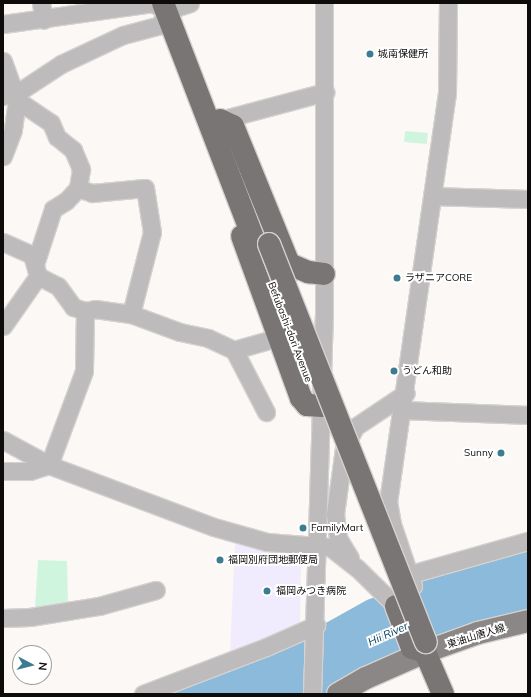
<!DOCTYPE html>
<meta charset="utf-8">
<style>
body{margin:0}
#map{position:relative;width:531px;height:697px;overflow:hidden;background:#fbf8f5;font-family:Mulish,"Noto Sans JP",sans-serif}
div>[style]{position:absolute}
.medical>*{inset:0;background:#f0ecfe}
.green>*{inset:0;background:#d0f5df;transform-origin:0 0}
.water>*{inset:0;background:#8bbadb}
.roads{filter:drop-shadow(1px 0 #d5d2d0) drop-shadow(-1px 0 #d5d2d0) drop-shadow(0 1px #d5d2d0) drop-shadow(0 -1px #d5d2d0)}
.minor>*{height:17px;margin:-8.5px;padding:0 8.5px;transform-origin:8.5px;border-radius:8.5px;background:#bdbbbb}
.major>*{height:22px;margin:-11px;padding:0 11px;transform-origin:11px;border-radius:11px;background:#8b8787}
.highway>*{height:22px;margin:-11px;padding:0 11px;transform-origin:11px;border-radius:11px;background:#797574}
.bridges{filter:drop-shadow(1px 0 #d5d2d0) drop-shadow(-1px 0 #d5d2d0) drop-shadow(0 1px #d5d2d0) drop-shadow(0 -1px #d5d2d0)}
.highway-bridge>*{height:22px;margin:-11px;padding:0 11px;transform-origin:11px;border-radius:11px;background:#797574}
.dots>*{width:11px;height:11px;translate:-50% -50%;box-sizing:border-box;border:2px solid #fff;border-radius:50%}
span{translate:-50% -50%;white-space:nowrap;text-align:center;line-height:1.15;-webkit-text-stroke:4px #fff;paint-order:stroke}
.poi-label{font-size:10px;color:#0d0c0b}
.left{translate:0 -50%;text-align:left}
.right{translate:-100% -50%;text-align:right}
.street-label{font-size:10px;color:#0d0c0b}
.water-label{font-size:11px;color:#034161;font-style:italic}
.frame{position:absolute;inset:0;border:4px solid #0d0c0b;pointer-events:none}
.north{position:absolute;left:12px;top:645px;width:40px;height:40px;box-sizing:border-box;background:#fff;border:1px solid #9e9e9d;border-radius:50%;rotate:97deg;font-size:11px;font-weight:700;line-height:16px;text-align:center;color:#0d0c0b}
.north::after{content:'';display:block;margin:auto;width:14px;height:18px;background:#3c7c90;clip-path:polygon(50% 0,100% 100%,50% 72%,0 100%)}
</style>
<div id="map">
<div class="medical">
<i style="clip-path:polygon(235px 544px,301px 555px,300px 628px,230px 652px)"></i>
</div>
<div class="green">
<i style="left:405px;top:131px;width:23px;height:11px;rotate:5deg"></i>
<i style="clip-path:polygon(38px 560px,67px 561px,68px 606px,35px 608px)"></i>
</div>
<div class="water">
<i style="clip-path:polygon(528px 549px,528px 617px,439px 636px,397px 652px,326px 694px,157px 694px,259px 655px,324px 624px,367px 600px,427px 577px)"></i>
</div>
<div class="roads">
<div class="minor">
<i style="left:41px;top:3px;width:17px;rotate:80deg"></i>
<i style="left:3px;top:24px;width:151px;rotate:-8deg"></i>
<i style="left:153px;top:3px;width:15px;rotate:32deg"></i>
<i style="left:3px;top:61px;width:41px;rotate:70.3deg"></i>
<i style="left:17px;top:100px;width:30px;rotate:98deg"></i>
<i style="left:13px;top:130px;width:28px;rotate:111deg"></i>
<i style="left:3px;top:96px;width:14px;rotate:-12deg"></i>
<i style="left:17px;top:93px;width:53px;rotate:-33.4deg"></i>
<i style="left:61px;top:64px;width:68px;rotate:-25.1deg"></i>
<i style="left:123px;top:35px;width:38px;rotate:-15deg"></i>
<i style="left:160px;top:25px;width:15px;rotate:-67deg"></i>
<i style="left:166px;top:11px;width:25px;rotate:-18deg"></i>
<i style="left:17px;top:100px;width:41px;rotate:34.1deg"></i>
<i style="left:51px;top:123px;width:15px;rotate:67deg"></i>
<i style="left:57px;top:137px;width:21px;rotate:39deg"></i>
<i style="left:73px;top:150px;width:21px;rotate:67deg"></i>
<i style="left:81px;top:169px;width:19px;rotate:99deg"></i>
<i style="left:78px;top:188px;width:15px;rotate:20deg"></i>
<i style="left:92px;top:193px;width:53px;rotate:-5.4deg"></i>
<i style="left:145px;top:188px;width:45px;rotate:81deg"></i>
<i style="left:152px;top:232px;width:85px;rotate:104.4deg"></i>
<i style="left:220px;top:120px;width:109px;rotate:-14.9deg"></i>
<i style="left:432px;top:196px;width:96px;rotate:1.8deg"></i>
<i style="left:3px;top:242px;width:32px;rotate:24deg"></i>
<i style="left:32px;top:255px;width:22px;rotate:74deg"></i>
<i style="left:38px;top:276px;width:22px;rotate:27deg"></i>
<i style="left:58px;top:286px;width:26px;rotate:54deg"></i>
<i style="left:73px;top:307px;width:13px;rotate:18deg"></i>
<i style="left:85px;top:311px;width:60px;rotate:91deg"></i>
<i style="left:84px;top:371px;width:100px;rotate:110.4deg"></i>
<i style="left:36px;top:261px;width:55px;rotate:-71.9deg"></i>
<i style="left:53px;top:209px;width:15px;rotate:-32deg"></i>
<i style="left:66px;top:201px;width:18px;rotate:-47deg"></i>
<i style="left:85px;top:311px;width:10px;rotate:-11deg"></i>
<i style="left:95px;top:309px;width:36px;rotate:8deg"></i>
<i style="left:131px;top:314px;width:52px;rotate:20.2deg"></i>
<i style="left:180px;top:332px;width:29px;rotate:12deg"></i>
<i style="left:208px;top:338px;width:29px;rotate:25deg"></i>
<i style="left:234px;top:350px;width:70px;rotate:62.7deg"></i>
<i style="left:3px;top:326px;width:61px;rotate:-55deg"></i>
<i style="left:234px;top:350px;width:48px;rotate:-15.8deg"></i>
<i style="left:403px;top:410px;width:125px;rotate:2.3deg"></i>
<i style="left:3px;top:440px;width:52px;rotate:28.5deg"></i>
<i style="left:49px;top:465px;width:176px;rotate:20.6deg"></i>
<i style="left:214px;top:527px;width:55px;rotate:15.8deg"></i>
<i style="left:267px;top:542px;width:63px;rotate:4.5deg"></i>
<i style="left:330px;top:547px;width:34px;rotate:38deg"></i>
<i style="left:357px;top:568px;width:54px;rotate:44.3deg"></i>
<i style="left:3px;top:471px;width:27px"></i>
<i style="left:30px;top:471px;width:20px;rotate:-18deg"></i>
<i style="left:350px;top:558px;width:23px;rotate:-121deg"></i>
<i style="left:338px;top:538px;width:24px;rotate:-97deg"></i>
<i style="left:335px;top:514px;width:67px;rotate:-82.2deg"></i>
<i style="left:344px;top:448px;width:24px;rotate:-62deg"></i>
<i style="left:355px;top:427px;width:61px;rotate:-33.7deg"></i>
<i style="left:411px;top:574px;width:122px;rotate:-15.8deg"></i>
<i style="left:413px;top:586px;width:65px;rotate:-108.7deg"></i>
<i style="left:392px;top:524px;width:22px;rotate:-100deg"></i>
<i style="left:388px;top:502px;width:412px;rotate:-81.8deg"></i>
<i style="left:447px;top:94px;width:91px;rotate:-89.4deg"></i>
<i style="left:3px;top:618px;width:27px;rotate:-2deg"></i>
<i style="left:30px;top:617px;width:70px;rotate:-9.1deg"></i>
<i style="left:99px;top:606px;width:59px;rotate:-15.7deg"></i>
<i style="left:143px;top:694px;width:132px;rotate:-20.9deg"></i>
<i style="left:266px;top:647px;width:55px;rotate:-23.7deg"></i>
<i style="left:312px;top:694px;width:378px;rotate:-88.2deg"></i>
<i style="left:324px;top:316px;width:313px;rotate:-90deg"></i>
</div>
<div class="major">
<i style="left:338px;top:694px;width:32px;rotate:-30deg"></i>
<i style="left:366px;top:678px;width:64px;rotate:-23.8deg"></i>
<i style="left:425px;top:652px;width:56px;rotate:-19.7deg"></i>
<i style="left:478px;top:633px;width:51px;rotate:-13.5deg"></i>
</div>
<div class="highway">
<i style="left:163px;top:3px;width:265px;rotate:69deg"></i>
<i style="left:220px;top:120px;width:14px;rotate:25deg"></i>
<i style="left:233px;top:126px;width:149px;rotate:67.9deg"></i>
<i style="left:289px;top:264px;width:21px;rotate:23deg"></i>
<i style="left:308px;top:272px;width:16px;rotate:7deg"></i>
<i style="left:242px;top:236px;width:172px;rotate:70deg"></i>
<i style="left:301px;top:398px;width:9px;rotate:49deg"></i>
<i style="left:307px;top:405px;width:15px;rotate:4deg"></i>
<i style="left:396px;top:606px;width:45px;rotate:69.1deg"></i>
<i style="left:412px;top:648px;width:14px;rotate:17deg"></i>
<i style="left:426px;top:642px;width:10px;rotate:96deg"></i>
<i style="left:425px;top:652px;width:46px;rotate:66.8deg"></i>
</div>
</div>
<div class="bridges">
<div class="highway-bridge">
<i style="left:269px;top:244px;width:428px;rotate:68.5deg"></i>
</div>
</div>
<div class="dots">
<i style="left:370px;top:54px;background:#3c7c90"></i>
<i style="left:397px;top:278px;background:#3c7c90"></i>
<i style="left:394px;top:371px;background:#3c7c90"></i>
<i style="left:501px;top:453px;background:#3c7c90"></i>
<i style="left:303px;top:528px;background:#3c7c90"></i>
<i style="left:220px;top:560px;background:#3c7c90"></i>
<i style="left:267px;top:591px;background:#3c7c90"></i>
</div>
<div class="poi-label">
<span class="left" style="left:378px;top:54px">城南保健所</span>
<span class="left" style="left:405px;top:278px">ラザニアCORE</span>
<span class="left" style="left:402px;top:371px">うどん和助</span>
<span class="right" style="left:493px;top:453px">Sunny</span>
<span class="left" style="left:311px;top:528px">FamilyMart</span>
<span class="left" style="left:228px;top:560px">福岡別府団地郵便局</span>
<span class="left" style="left:276px;top:591px">福岡みつき病院</span>
</div>
<div class="street-label">
<span style="left:290px;top:332px;rotate:69deg">Befubashi-dori Avenue</span>
<span style="left:476px;top:636px;rotate:-17deg">東油山唐人線</span>
</div>
<div class="water-label">
<span style="left:388px;top:634px;rotate:-24deg">Hii River</span>
</div>
<div class="frame"></div>
<div class="north">N</div>
</div>
